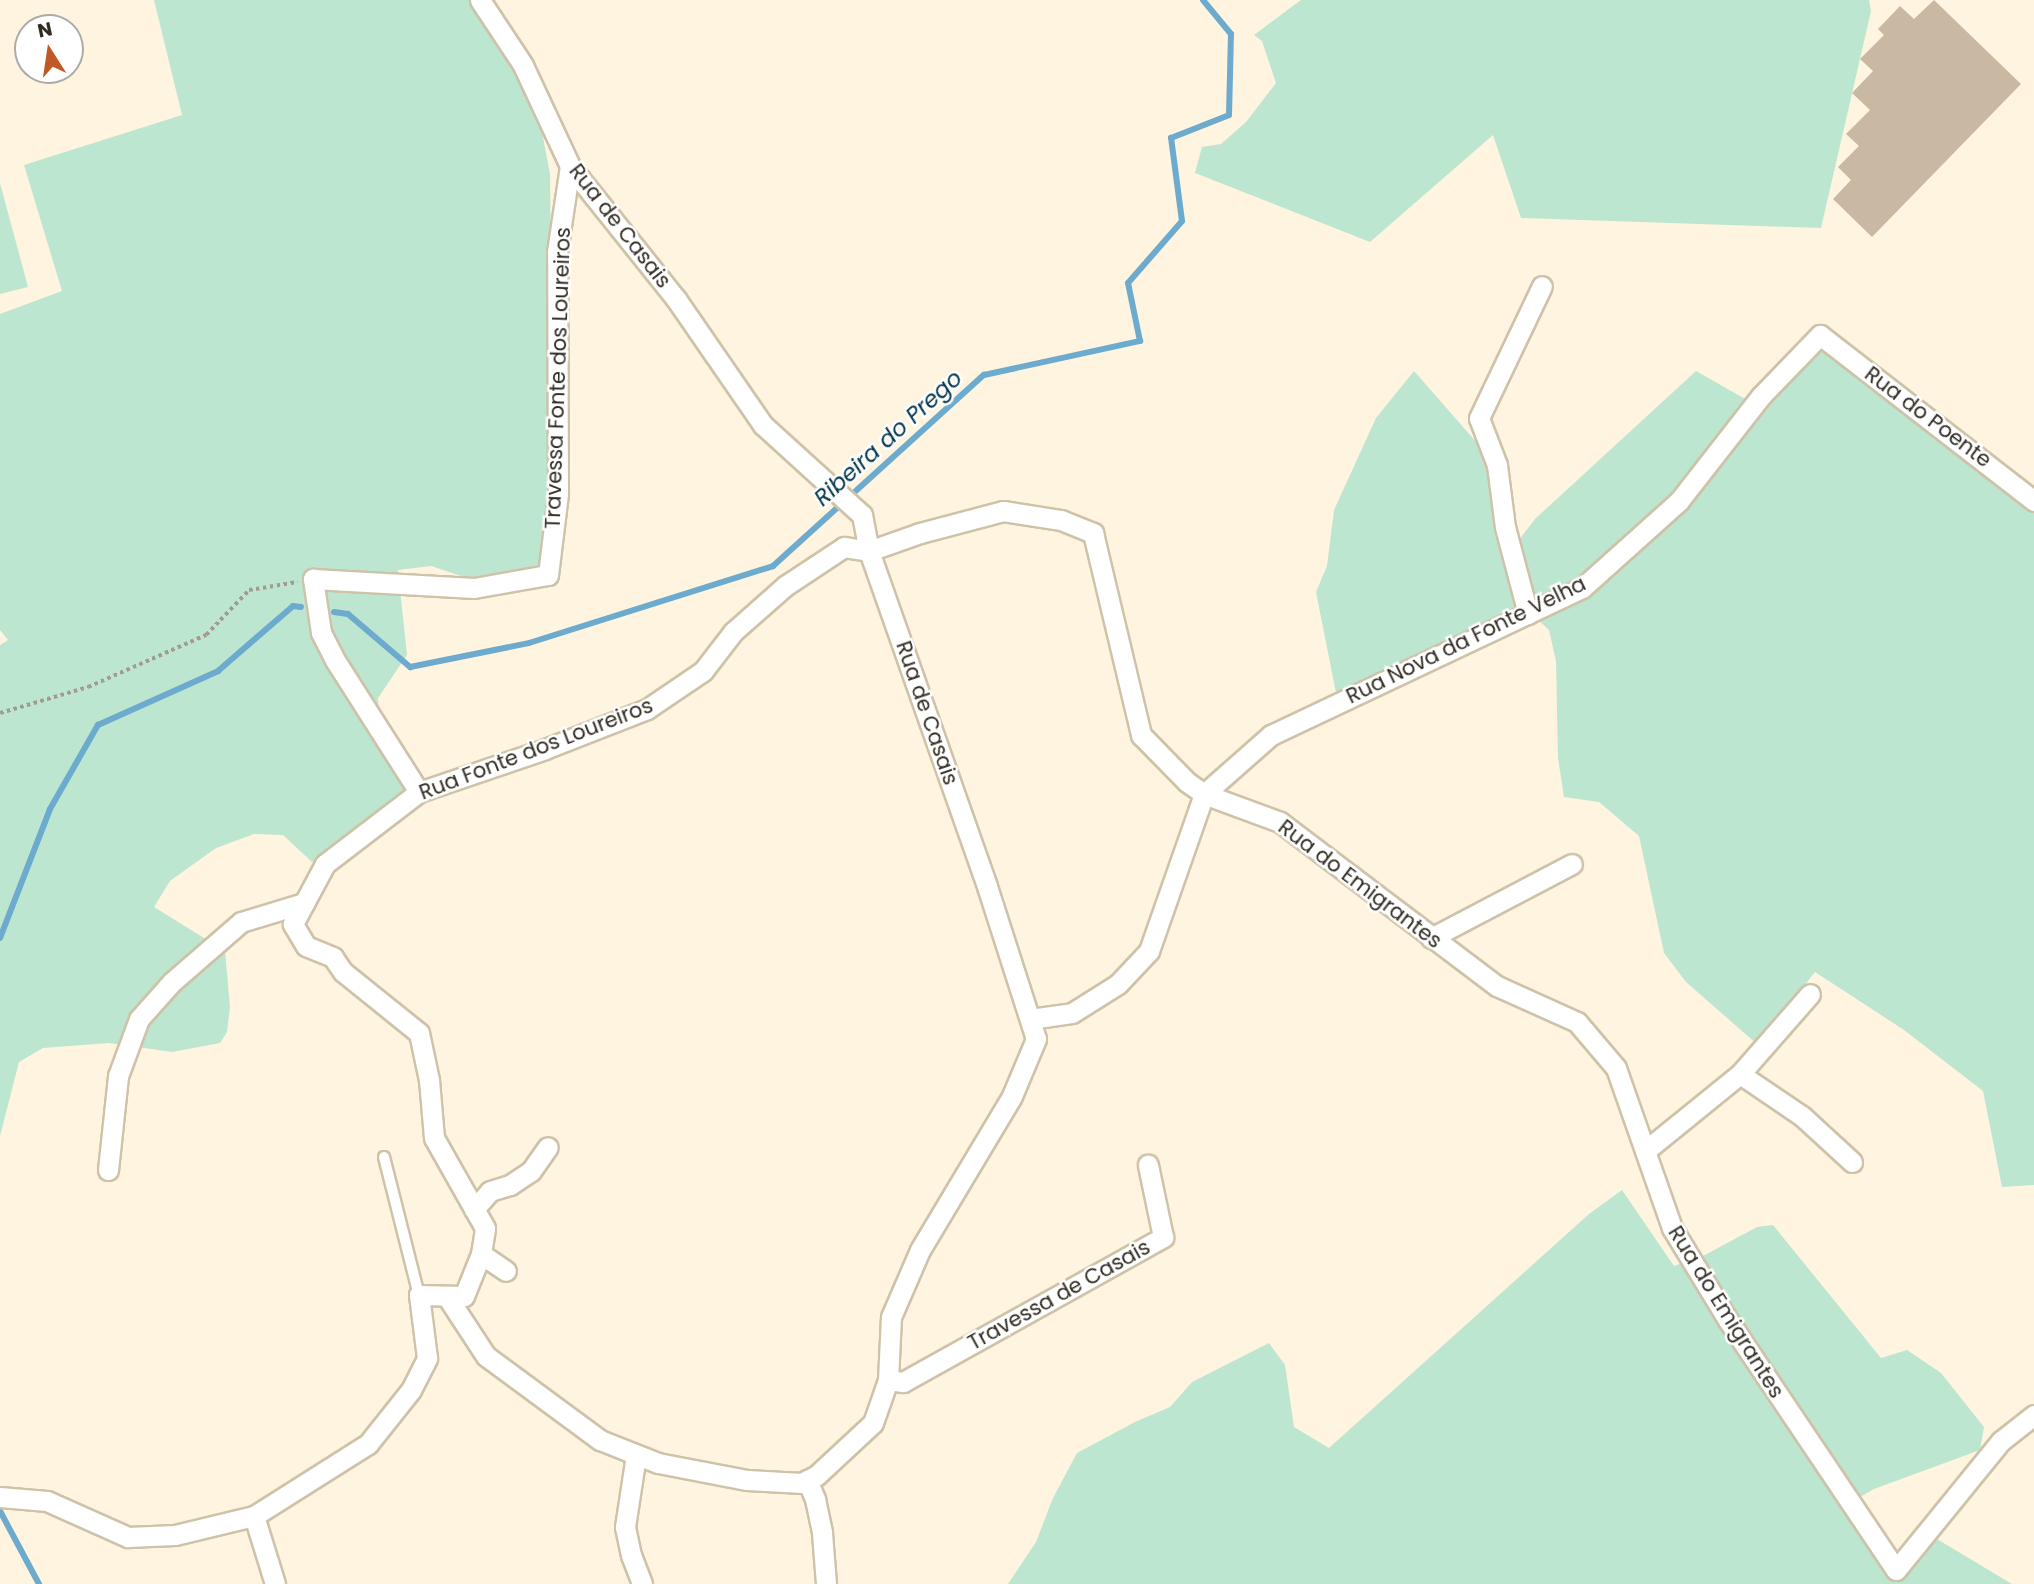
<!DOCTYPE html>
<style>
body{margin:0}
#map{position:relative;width:2034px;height:1584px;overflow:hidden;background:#fef4df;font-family:Poppins,sans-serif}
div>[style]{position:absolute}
.green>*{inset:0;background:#bce6d0}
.stream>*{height:6px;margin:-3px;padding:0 3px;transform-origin:3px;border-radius:3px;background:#6caace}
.building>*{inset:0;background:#c9b9a2}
.path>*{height:3.5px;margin-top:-1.75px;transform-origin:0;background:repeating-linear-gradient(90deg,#a39c8c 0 3.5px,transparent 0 7px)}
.roads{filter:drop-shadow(2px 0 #cec2a9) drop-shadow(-2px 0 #cec2a9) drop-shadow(0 2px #cec2a9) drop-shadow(0 -2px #cec2a9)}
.service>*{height:10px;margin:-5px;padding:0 5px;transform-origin:5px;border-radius:5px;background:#fff}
.minor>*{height:19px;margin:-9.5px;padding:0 9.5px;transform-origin:9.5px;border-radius:9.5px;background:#fff}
span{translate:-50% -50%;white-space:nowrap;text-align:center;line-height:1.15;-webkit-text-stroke:5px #fff;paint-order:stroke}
.street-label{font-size:21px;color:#312c23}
.water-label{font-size:23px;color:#00364e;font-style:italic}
.north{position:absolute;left:14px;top:14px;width:70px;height:70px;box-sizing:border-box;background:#fff;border:2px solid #adaba7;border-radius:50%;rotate:348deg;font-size:19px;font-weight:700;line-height:28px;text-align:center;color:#312c23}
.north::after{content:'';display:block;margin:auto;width:24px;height:32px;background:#bf5a26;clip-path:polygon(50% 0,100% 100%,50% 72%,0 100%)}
</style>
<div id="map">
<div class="green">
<i style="clip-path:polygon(154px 0,479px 0,538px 111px,550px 174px,554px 577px,482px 583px,431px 566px,398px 570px,407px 655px,378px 698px,379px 717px,406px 788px,396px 809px,333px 854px,312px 862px,283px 835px,254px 834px,216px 848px,170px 881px,154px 907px,225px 951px,230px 1007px,227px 1032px,220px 1043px,172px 1052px,109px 1043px,43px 1048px,19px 1062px,0 1136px,0 645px,8px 640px,0 630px,0 314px,62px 291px,24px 165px,182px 115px)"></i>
<i style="clip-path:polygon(1301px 0,1869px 0,1871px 11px,1821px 228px,1521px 218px,1493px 135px,1370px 242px,1195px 173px,1202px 147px,1221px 144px,1246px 122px,1276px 83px,1262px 41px,1254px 35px)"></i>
<i style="clip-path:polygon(0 183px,28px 287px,0 294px)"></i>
<i style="clip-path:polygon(1822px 325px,1911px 393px,2034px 501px,2034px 1185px,2002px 1187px,1983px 1091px,1904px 1030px,1815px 972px,1758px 1045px,1686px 982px,1664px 953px,1639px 836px,1599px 802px,1564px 797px,1558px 758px,1556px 661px,1549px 630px,1530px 612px,1337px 698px,1316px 592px,1327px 566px,1334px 510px,1376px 418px,1414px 371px,1485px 452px,1516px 544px,1535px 519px,1696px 371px,1747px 400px)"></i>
<i style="clip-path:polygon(1622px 1190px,1674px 1266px,1703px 1256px,1757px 1227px,1773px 1225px,1881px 1358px,1907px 1350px,1941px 1373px,1984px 1427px,1980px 1450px,1874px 1489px,1841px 1508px,1881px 1569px,1896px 1576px,1937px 1539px,2012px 1584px,1008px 1584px,1036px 1542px,1053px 1498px,1077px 1453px,1135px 1422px,1170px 1407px,1192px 1382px,1269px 1343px,1285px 1365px,1294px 1427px,1329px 1448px,1589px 1214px)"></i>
</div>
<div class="stream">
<i style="left:334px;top:612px;width:14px;rotate:8deg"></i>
<i style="left:348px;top:614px;width:82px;rotate:40.5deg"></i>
<i style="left:410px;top:667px;width:121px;rotate:-11.4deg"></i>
<i style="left:529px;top:643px;width:256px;rotate:-17.5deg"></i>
<i style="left:773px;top:566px;width:285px;rotate:-42.2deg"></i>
<i style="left:984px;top:375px;width:160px;rotate:-12.3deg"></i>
<i style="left:1140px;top:341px;width:59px;rotate:-101.7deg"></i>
<i style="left:1128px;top:283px;width:82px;rotate:-48.9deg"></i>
<i style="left:1182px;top:221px;width:84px;rotate:-97.5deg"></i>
<i style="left:1171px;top:138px;width:62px;rotate:-21.6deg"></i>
<i style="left:1229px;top:115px;width:81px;rotate:-88.6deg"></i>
<i style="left:1231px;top:34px;width:44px;rotate:-129.5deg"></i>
<i style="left:0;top:938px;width:138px;rotate:-68.8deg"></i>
<i style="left:50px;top:809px;width:97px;rotate:-60.3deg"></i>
<i style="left:98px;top:725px;width:132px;rotate:-24.2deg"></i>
<i style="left:218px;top:671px;width:99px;rotate:-40.9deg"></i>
<i style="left:293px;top:606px;width:8px;rotate:7deg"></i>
<i style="left:0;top:1511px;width:83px;rotate:61.9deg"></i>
</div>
<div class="building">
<i style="clip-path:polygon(1934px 0,2021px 84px,1872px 237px,1833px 199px,1851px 180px,1838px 167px,1859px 146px,1846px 134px,1870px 110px,1852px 93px,1873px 71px,1860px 59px,1884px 35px,1878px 29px,1900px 6px,1914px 19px)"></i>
</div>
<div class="path">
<i style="left:0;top:713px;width:92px;rotate:-16.5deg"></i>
<i style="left:88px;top:687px;width:129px;rotate:-23.8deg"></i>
<i style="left:206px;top:635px;width:62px;rotate:-46.3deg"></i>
<i style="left:249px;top:590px;width:49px;rotate:-9.5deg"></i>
</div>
<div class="roads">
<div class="service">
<i style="left:384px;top:1157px;width:142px;rotate:75.8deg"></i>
</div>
<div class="minor">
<i style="left:1528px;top:614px;width:90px;rotate:-104.8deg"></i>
<i style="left:1505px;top:527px;width:63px;rotate:-97.4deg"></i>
<i style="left:1497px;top:465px;width:50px;rotate:-111deg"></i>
<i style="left:1479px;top:418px;width:146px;rotate:-64.5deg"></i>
<i style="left:419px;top:792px;width:156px;rotate:-122.5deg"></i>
<i style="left:335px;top:660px;width:31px;rotate:-117deg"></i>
<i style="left:321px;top:632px;width:54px;rotate:-98.6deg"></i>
<i style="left:313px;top:579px;width:161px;rotate:3.2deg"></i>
<i style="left:474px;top:588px;width:75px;rotate:-10deg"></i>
<i style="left:548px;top:575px;width:83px;rotate:-83deg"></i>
<i style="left:558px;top:493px;width:241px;rotate:-90.2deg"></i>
<i style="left:557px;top:252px;width:87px;rotate:-81.4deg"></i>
<i style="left:1431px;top:938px;width:159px;rotate:-27.7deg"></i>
<i style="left:1030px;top:1019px;width:42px;rotate:-8.1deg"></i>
<i style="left:1072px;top:1013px;width:54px;rotate:-32.2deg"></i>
<i style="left:1118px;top:984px;width:45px;rotate:-46.8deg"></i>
<i style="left:1149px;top:951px;width:166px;rotate:-70.7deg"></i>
<i style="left:1204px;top:794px;width:89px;rotate:-41.4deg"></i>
<i style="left:1271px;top:735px;width:344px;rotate:-25.3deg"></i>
<i style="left:1582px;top:588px;width:130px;rotate:-41.9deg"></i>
<i style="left:1679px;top:501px;width:133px;rotate:-52deg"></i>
<i style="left:1761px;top:396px;width:85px;rotate:-46deg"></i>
<i style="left:1820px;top:335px;width:271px;rotate:37.8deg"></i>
<i style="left:1740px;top:1074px;width:75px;rotate:34.1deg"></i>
<i style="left:1802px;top:1116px;width:68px;rotate:42.6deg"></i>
<i style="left:1645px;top:1151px;width:122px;rotate:-39deg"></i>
<i style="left:1740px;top:1074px;width:106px;rotate:-48.8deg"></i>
<i style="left:108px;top:1170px;width:95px;rotate:-83.9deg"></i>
<i style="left:118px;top:1076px;width:61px;rotate:-69.8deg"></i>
<i style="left:139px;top:1019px;width:50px;rotate:-48.3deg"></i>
<i style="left:172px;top:982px;width:91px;rotate:-41deg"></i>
<i style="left:241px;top:922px;width:66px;rotate:-16.8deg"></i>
<i style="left:474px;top:1209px;width:24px;rotate:-48deg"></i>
<i style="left:490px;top:1191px;width:21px;rotate:-17deg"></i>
<i style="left:510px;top:1185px;width:25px;rotate:-34deg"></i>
<i style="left:531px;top:1171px;width:29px;rotate:-55deg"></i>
<i style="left:481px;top:1254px;width:30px;rotate:34deg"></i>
<i style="left:448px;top:1298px;width:69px;rotate:56.8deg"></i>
<i style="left:486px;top:1356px;width:142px;rotate:36.4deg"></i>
<i style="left:600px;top:1440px;width:62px;rotate:21.6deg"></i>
<i style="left:658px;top:1463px;width:91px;rotate:10.8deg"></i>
<i style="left:747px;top:1480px;width:55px;rotate:3.1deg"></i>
<i style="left:802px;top:1483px;width:17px;rotate:-28deg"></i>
<i style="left:817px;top:1475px;width:76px;rotate:-42.9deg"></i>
<i style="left:873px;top:1423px;width:46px;rotate:-70.8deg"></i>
<i style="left:888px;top:1380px;width:63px;rotate:-87.3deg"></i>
<i style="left:891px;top:1317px;width:73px;rotate:-66.6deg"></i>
<i style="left:920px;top:1250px;width:179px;rotate:-59.1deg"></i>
<i style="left:1012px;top:1096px;width:62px;rotate:-67.2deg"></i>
<i style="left:1036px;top:1039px;width:161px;rotate:-107.8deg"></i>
<i style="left:987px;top:886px;width:355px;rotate:-109.4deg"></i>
<i style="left:869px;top:551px;width:37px;rotate:-101deg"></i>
<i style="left:862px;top:515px;width:134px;rotate:-137.7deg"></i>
<i style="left:763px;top:425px;width:153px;rotate:-124.6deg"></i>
<i style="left:676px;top:299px;width:170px;rotate:-128.6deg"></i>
<i style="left:570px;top:166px;width:111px;rotate:-115deg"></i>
<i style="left:523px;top:65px;width:78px;rotate:-123.5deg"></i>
<i style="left:888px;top:1380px;width:15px;rotate:8deg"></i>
<i style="left:903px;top:1382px;width:298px;rotate:-29.1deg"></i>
<i style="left:1163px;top:1237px;width:74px;rotate:-101.8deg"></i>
<i style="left:636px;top:1455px;width:73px;rotate:98.7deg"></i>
<i style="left:625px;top:1527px;width:29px;rotate:78deg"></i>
<i style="left:631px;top:1555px;width:31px;rotate:69deg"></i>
<i style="left:807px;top:1480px;width:21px;rotate:67deg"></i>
<i style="left:815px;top:1499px;width:35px;rotate:78deg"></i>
<i style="left:822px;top:1533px;width:51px;rotate:85.5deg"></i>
<i style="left:0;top:1497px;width:47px;rotate:4.9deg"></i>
<i style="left:47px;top:1501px;width:89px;rotate:24deg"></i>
<i style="left:128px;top:1537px;width:47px;rotate:-2.4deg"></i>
<i style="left:175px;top:1535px;width:81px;rotate:-13.5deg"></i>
<i style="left:254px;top:1516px;width:135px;rotate:-32.3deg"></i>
<i style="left:368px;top:1444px;width:69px;rotate:-51.5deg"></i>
<i style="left:411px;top:1390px;width:36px;rotate:-63deg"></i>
<i style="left:427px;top:1358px;width:64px;rotate:-97.2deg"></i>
<i style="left:419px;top:1295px;width:45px;rotate:1.3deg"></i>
<i style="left:464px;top:1296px;width:45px;rotate:-68deg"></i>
<i style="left:481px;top:1254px;width:26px;rotate:-81deg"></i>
<i style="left:485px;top:1228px;width:103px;rotate:-119.5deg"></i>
<i style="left:434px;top:1138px;width:58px;rotate:-94.9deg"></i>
<i style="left:429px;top:1080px;width:48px;rotate:-102deg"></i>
<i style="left:419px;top:1033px;width:97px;rotate:-141.2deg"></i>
<i style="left:343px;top:972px;width:18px;rotate:-124deg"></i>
<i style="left:333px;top:957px;width:29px;rotate:-158deg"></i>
<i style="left:306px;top:946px;width:26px;rotate:-121deg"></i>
<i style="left:293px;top:924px;width:68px;rotate:-61.9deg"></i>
<i style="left:325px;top:864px;width:118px;rotate:-37.5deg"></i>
<i style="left:419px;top:792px;width:133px;rotate:-18.8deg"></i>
<i style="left:545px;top:749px;width:110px;rotate:-21.4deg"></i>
<i style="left:647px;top:709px;width:68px;rotate:-34.2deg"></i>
<i style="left:703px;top:671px;width:49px;rotate:-52.4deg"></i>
<i style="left:733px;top:632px;width:69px;rotate:-41.5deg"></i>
<i style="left:785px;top:586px;width:71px;rotate:-33.5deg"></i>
<i style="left:844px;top:547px;width:25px;rotate:9deg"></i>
<i style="left:869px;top:551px;width:54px;rotate:-19.4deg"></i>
<i style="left:920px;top:533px;width:86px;rotate:-14.8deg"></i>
<i style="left:1003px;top:511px;width:59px;rotate:8.8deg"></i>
<i style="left:1061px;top:520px;width:35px;rotate:22deg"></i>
<i style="left:1093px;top:533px;width:208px;rotate:76.6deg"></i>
<i style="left:1141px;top:735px;width:66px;rotate:45.6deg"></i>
<i style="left:1187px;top:782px;width:21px;rotate:35deg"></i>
<i style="left:1204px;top:794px;width:81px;rotate:20.2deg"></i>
<i style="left:1280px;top:822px;width:272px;rotate:37.1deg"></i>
<i style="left:1497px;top:986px;width:88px;rotate:24.2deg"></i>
<i style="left:1577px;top:1022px;width:60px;rotate:49.7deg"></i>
<i style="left:1616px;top:1068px;width:170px;rotate:70.7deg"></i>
<i style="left:1672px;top:1228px;width:108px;rotate:58.7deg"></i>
<i style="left:1728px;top:1320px;width:301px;rotate:56.1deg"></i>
<i style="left:1896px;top:1570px;width:166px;rotate:-50.9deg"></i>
<i style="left:2001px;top:1441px;width:42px;rotate:-38.2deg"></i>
<i style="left:254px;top:1516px;width:71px;rotate:72.8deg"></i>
</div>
</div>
<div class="street-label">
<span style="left:620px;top:226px;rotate:52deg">Rua de Casais</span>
<span style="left:558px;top:378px;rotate:-88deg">Travessa Fonte dos Loureiros</span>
<span style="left:1928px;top:417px;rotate:37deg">Rua do Poente</span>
<span style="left:1466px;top:640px;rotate:-26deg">Rua Nova da Fonte Velha</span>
<span style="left:927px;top:713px;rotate:71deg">Rua de Casais</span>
<span style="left:536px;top:749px;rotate:-21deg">Rua Fonte dos Loureiros</span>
<span style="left:1360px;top:884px;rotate:37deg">Rua do Emigrantes</span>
<span style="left:1059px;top:1295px;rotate:-29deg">Travessa de Casais</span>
<span style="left:1726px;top:1312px;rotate:58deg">Rua do Emigrantes</span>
</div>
<div class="water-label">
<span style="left:888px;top:438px;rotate:-42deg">Ribeira do Prego</span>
</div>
<div class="north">N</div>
</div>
